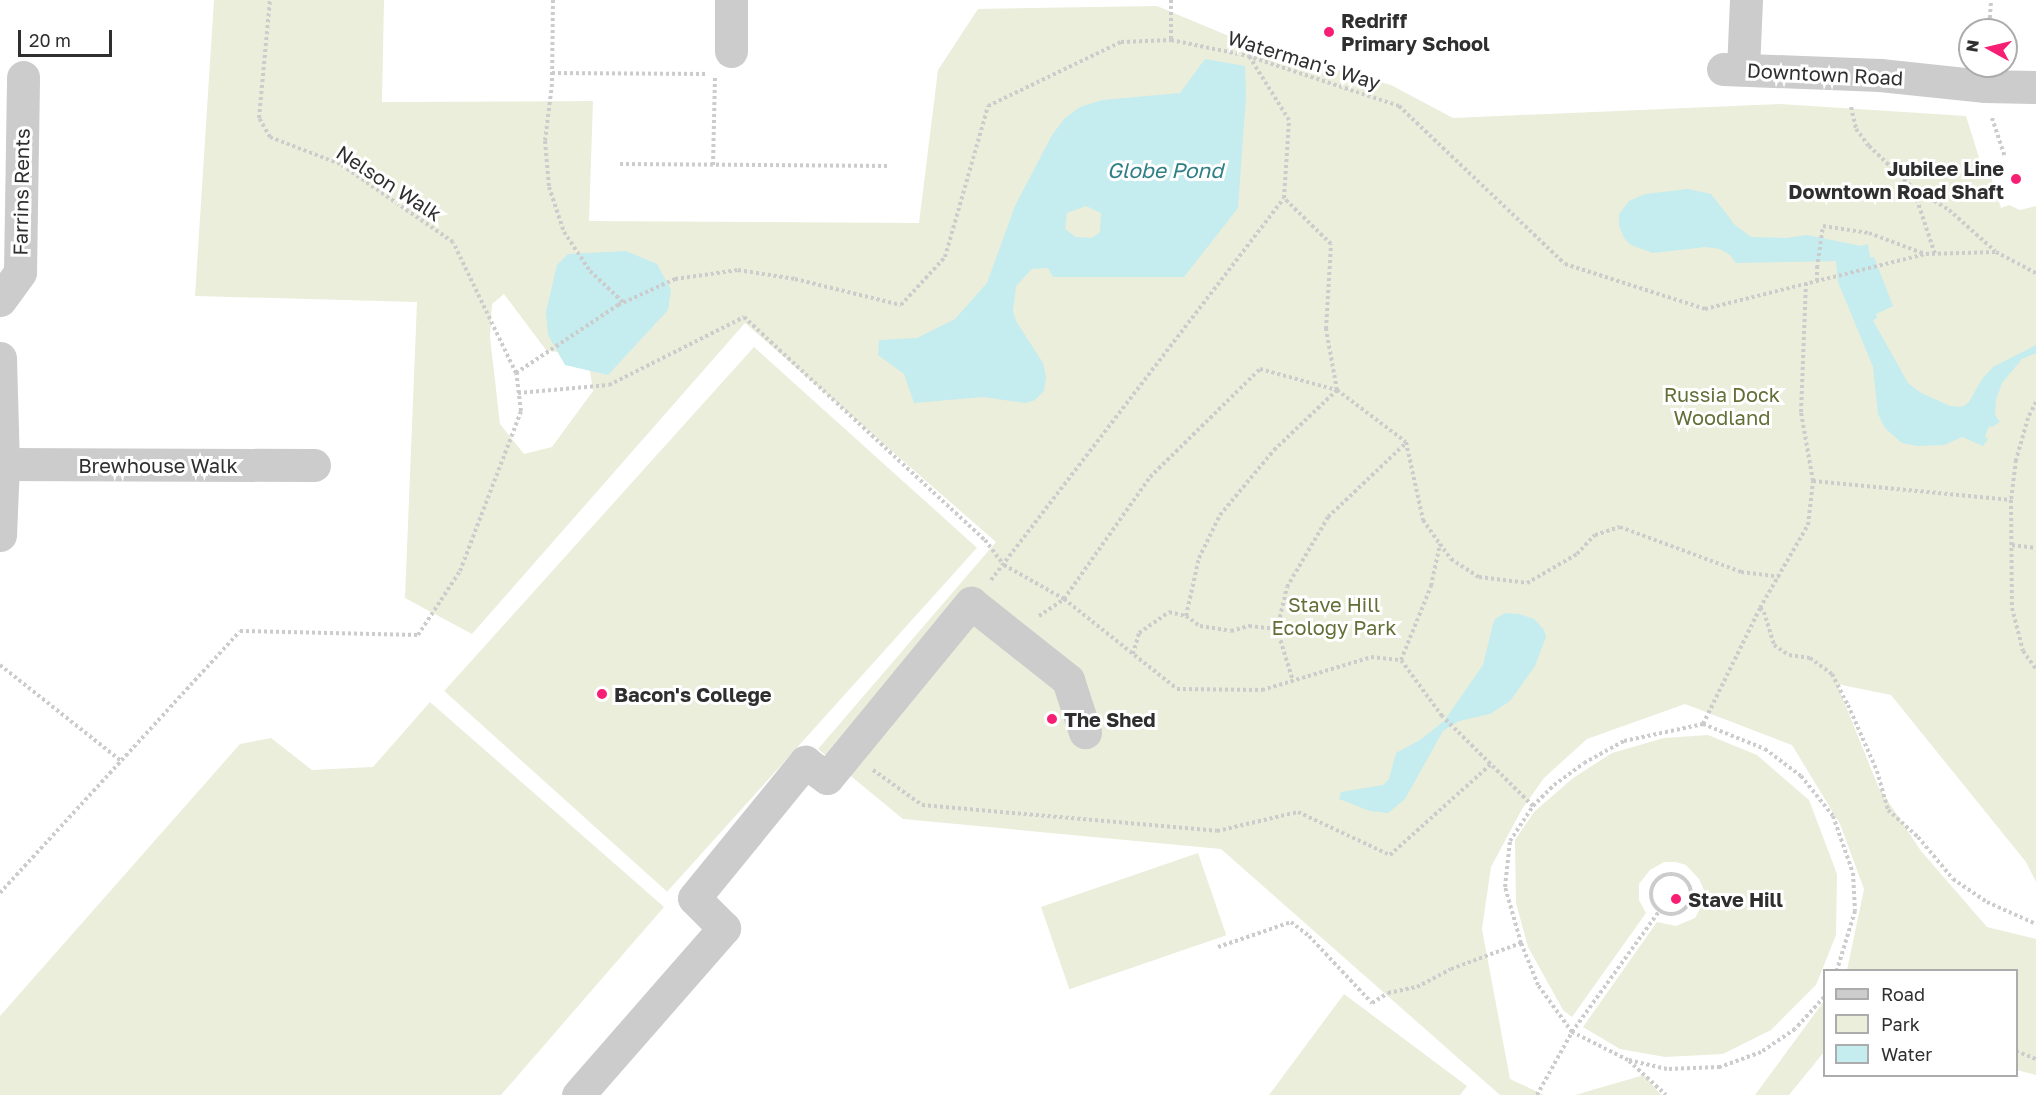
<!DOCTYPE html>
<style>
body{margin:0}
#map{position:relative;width:2036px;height:1095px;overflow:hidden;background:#fff;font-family:"Golos Text",sans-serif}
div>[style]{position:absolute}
.green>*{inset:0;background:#ebeedb;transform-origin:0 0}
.water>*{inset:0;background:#c5ecef}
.path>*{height:4px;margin-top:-2px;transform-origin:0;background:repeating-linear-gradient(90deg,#ccc 0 3px,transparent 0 6px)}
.path>.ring{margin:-2px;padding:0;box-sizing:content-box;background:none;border:4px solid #ccc;border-radius:50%}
.minor>*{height:33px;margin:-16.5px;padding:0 16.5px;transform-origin:16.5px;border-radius:16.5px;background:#ccc}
.dots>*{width:16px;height:16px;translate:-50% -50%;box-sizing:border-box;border:3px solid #fff;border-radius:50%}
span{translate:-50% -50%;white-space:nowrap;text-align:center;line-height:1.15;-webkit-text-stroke:6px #fff;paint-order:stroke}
.poi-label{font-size:20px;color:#2f2f2f;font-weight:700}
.left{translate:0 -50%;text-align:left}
.right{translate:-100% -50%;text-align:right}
.street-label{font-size:20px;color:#2f2f2f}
.park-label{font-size:20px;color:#636f37}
.water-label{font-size:21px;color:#2f7f85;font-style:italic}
.legend{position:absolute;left:1823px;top:969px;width:195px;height:108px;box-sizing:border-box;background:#fff;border:2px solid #acacac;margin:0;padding:8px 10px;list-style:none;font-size:18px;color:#2f2f2f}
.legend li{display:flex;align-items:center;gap:12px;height:30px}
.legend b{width:30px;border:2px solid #acacac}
.north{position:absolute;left:1958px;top:18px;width:60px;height:60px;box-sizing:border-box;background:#fff;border:2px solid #acacac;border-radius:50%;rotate:278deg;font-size:16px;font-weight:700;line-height:24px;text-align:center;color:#2f2f2f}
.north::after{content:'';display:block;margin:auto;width:21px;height:27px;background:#f71f73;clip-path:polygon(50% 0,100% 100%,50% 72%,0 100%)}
.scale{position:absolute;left:18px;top:30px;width:94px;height:27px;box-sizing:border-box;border:3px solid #2f2f2f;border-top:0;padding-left:8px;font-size:18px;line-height:21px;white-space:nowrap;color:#2f2f2f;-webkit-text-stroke:4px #fff;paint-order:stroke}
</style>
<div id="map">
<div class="green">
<i style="clip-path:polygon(evenodd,214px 0,384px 0,382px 102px,593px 101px,589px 221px,919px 223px,938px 70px,978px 9px,1157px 6px,1253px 46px,1391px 85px,1453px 118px,1780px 104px,1966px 116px,1981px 164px,1988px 167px,2001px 208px,2009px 205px,2020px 210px,2036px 206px,2036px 882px,2026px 862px,1891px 695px,1837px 684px,1878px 786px,1921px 851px,1987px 927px,2036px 939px,2036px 1075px,2017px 1070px,2016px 970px,1847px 970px,1864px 889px,1840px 824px,1792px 745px,1685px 704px,1587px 739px,1544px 778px,1522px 809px,1491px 867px,1482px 929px,1510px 1079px,1544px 1095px,1500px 1095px,1221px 849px,903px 819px,818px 749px,996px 542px,745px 323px,472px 634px,405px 598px,417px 302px,195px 296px,214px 0,504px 294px,546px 350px,588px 358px,593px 391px,552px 447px,524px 454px,500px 424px,490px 337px,492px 304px,504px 294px)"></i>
<i style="left:754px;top:347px;width:300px;height:463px;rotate:42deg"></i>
<i style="clip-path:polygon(430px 702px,664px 907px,501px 1095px,0 1095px,0 1016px,240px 744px,271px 738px,312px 770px,373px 767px)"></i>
<i style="clip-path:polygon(1708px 735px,1757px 755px,1809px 800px,1837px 874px,1836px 935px,1816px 985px,1771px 1030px,1723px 1054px,1665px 1057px,1620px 1049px,1583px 1027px,1657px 922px,1676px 926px,1695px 918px,1702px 905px,1704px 890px,1699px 879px,1686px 865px,1676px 862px,1664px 862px,1650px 870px,1639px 884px,1639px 900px,1646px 913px,1572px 1017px,1563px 1010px,1528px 947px,1516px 903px,1515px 840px,1534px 812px,1573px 778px,1612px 753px,1664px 738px)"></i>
<i style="left:1198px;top:853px;width:87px;height:166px;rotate:71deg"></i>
<i style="clip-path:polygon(1344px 994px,1467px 1086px,1460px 1095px,1269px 1095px)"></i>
<i style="clip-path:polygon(1824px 1001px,1824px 1052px,1789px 1095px,1755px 1095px)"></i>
<i style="clip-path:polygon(1644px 1075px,1661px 1095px,1575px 1095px)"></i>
</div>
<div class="water">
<i style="clip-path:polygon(evenodd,1205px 59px,1245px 66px,1246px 97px,1238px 208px,1184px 277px,1053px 277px,1048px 268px,1032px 269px,1016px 286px,1013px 311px,1016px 321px,1043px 363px,1046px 377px,1044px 391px,1035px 400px,1026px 403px,983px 397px,914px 403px,904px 374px,878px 355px,879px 340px,917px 338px,955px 319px,987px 283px,1015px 206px,1052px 135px,1065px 118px,1080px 107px,1102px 100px,1180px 93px,1205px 59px,1086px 206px,1101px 213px,1100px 232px,1092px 238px,1076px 237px,1065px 229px,1067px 213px,1086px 206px)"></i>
<i style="clip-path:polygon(1688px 189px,1711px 194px,1735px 225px,1751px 237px,1785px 238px,1807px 235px,1861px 246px,1868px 244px,1870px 257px,1874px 257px,1893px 306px,1876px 314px,1877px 318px,1873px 320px,1875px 324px,1908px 383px,1921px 393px,1950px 406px,1962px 407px,1969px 402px,1982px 379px,1993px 367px,2036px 345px,2036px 353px,2022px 359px,2002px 383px,1996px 400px,1995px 415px,2000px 422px,1992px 427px,1989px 426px,1985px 437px,1988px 439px,1983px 446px,1962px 437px,1944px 445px,1917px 446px,1902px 443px,1885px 428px,1878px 414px,1873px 367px,1838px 282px,1836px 261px,1736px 263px,1730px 255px,1720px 249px,1706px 247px,1653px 253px,1631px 245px,1624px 238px,1619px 225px,1619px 214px,1629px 201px,1645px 194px)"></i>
<i style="clip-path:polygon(626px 251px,657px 264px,671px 290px,668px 310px,608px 375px,565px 365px,548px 335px,546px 312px,557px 265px,568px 254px)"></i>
<i style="clip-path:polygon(1505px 613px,1519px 614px,1534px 619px,1544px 630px,1546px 637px,1535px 666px,1510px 701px,1490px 714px,1459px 721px,1443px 731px,1405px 799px,1388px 813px,1370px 811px,1339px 799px,1341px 792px,1383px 785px,1389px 779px,1396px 753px,1420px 740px,1444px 721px,1483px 665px,1493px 624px,1495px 619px)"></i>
</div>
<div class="path">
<i style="left:553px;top:0;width:84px;rotate:90.7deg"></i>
<i style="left:552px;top:84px;width:57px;rotate:97deg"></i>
<i style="left:545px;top:141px;width:46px;rotate:85deg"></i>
<i style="left:549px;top:187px;width:47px;rotate:71.6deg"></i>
<i style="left:564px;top:232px;width:47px;rotate:56.3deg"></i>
<i style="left:590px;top:271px;width:47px;rotate:43.3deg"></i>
<i style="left:1171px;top:0;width:40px;rotate:90deg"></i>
<i style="left:1989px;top:30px;width:30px;rotate:-86deg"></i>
<i style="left:552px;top:73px;width:156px;rotate:0.4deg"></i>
<i style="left:1851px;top:107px;width:23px;rotate:77deg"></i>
<i style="left:1856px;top:129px;width:21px;rotate:53deg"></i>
<i style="left:1869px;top:146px;width:61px;rotate:43.7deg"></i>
<i style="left:1913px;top:188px;width:70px;rotate:71.6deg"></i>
<i style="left:1992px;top:118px;width:41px;rotate:71.6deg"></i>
<i style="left:620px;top:164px;width:270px;rotate:0.4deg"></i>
<i style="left:713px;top:165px;width:87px;rotate:-88.7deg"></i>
<i style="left:1914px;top:188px;width:41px;rotate:32.2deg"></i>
<i style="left:1949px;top:210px;width:62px;rotate:41.7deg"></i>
<i style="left:1817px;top:281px;width:13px;rotate:-90deg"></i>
<i style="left:1817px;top:268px;width:42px;rotate:-81.9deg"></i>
<i style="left:1823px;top:226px;width:47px;rotate:8.7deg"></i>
<i style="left:1869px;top:233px;width:60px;rotate:20.6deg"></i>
<i style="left:516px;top:373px;width:123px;rotate:-33.7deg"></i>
<i style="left:618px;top:305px;width:63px;rotate:-24.5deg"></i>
<i style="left:675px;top:279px;width:64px;rotate:-8.1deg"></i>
<i style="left:738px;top:270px;width:58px;rotate:9deg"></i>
<i style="left:795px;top:279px;width:109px;rotate:13.8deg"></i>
<i style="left:901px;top:305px;width:65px;rotate:-47.5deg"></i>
<i style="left:945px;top:257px;width:157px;rotate:-74.1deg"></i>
<i style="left:988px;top:106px;width:148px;rotate:-25.7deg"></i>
<i style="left:1121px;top:42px;width:50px;rotate:-2.3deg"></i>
<i style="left:1171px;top:40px;width:79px;rotate:11.7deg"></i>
<i style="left:1248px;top:56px;width:159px;rotate:18.3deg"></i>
<i style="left:1399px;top:106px;width:229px;rotate:43.6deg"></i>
<i style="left:1565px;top:264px;width:147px;rotate:17.8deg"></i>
<i style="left:1705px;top:309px;width:228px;rotate:-14deg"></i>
<i style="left:1926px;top:254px;width:70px;rotate:-1.6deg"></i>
<i style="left:1996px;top:252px;width:45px;rotate:27.7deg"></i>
<i style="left:518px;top:393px;width:91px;rotate:-5deg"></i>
<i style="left:609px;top:385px;width:151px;rotate:-26.7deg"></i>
<i style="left:744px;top:317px;width:328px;rotate:42.8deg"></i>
<i style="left:985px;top:540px;width:31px;rotate:53deg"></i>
<i style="left:1004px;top:565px;width:69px;rotate:29.5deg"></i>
<i style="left:1064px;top:599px;width:144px;rotate:38.5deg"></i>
<i style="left:1177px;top:689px;width:85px;rotate:0.7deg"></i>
<i style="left:1262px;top:690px;width:114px;rotate:-16.8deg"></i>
<i style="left:1371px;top:657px;width:30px;rotate:6deg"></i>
<i style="left:2036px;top:402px;width:18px;rotate:117deg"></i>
<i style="left:2028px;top:418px;width:44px;rotate:105.9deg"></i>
<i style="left:2016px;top:460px;width:40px;rotate:97.1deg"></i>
<i style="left:2011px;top:500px;width:108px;rotate:89.5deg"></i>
<i style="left:2012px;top:608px;width:44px;rotate:75.7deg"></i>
<i style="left:2023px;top:651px;width:22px;rotate:54deg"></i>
<i style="left:1813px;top:481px;width:199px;rotate:5.5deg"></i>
<i style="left:2012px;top:545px;width:24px;rotate:7deg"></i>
<i style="left:991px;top:580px;width:481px;rotate:-52.5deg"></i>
<i style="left:1284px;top:198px;width:78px;rotate:-86.3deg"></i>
<i style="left:1289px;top:120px;width:75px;rotate:-122deg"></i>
<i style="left:1760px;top:608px;width:6px;rotate:45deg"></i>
<i style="left:1764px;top:612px;width:34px;rotate:73deg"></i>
<i style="left:1774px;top:645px;width:18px;rotate:34deg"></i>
<i style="left:1789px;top:655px;width:21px;rotate:8deg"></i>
<i style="left:1810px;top:658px;width:27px;rotate:36deg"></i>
<i style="left:1832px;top:674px;width:35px;rotate:63deg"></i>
<i style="left:1848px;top:705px;width:72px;rotate:66.3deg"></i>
<i style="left:1877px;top:771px;width:41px;rotate:74.2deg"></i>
<i style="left:1888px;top:810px;width:40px;rotate:42deg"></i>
<i style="left:1918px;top:837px;width:55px;rotate:50.2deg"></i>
<i style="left:1953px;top:879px;width:41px;rotate:34.1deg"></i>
<i style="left:1987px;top:902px;width:54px;rotate:24.2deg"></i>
<i style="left:1039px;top:616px;width:30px;rotate:-34deg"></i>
<i style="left:1064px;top:599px;width:149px;rotate:-54.8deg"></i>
<i style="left:1150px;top:477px;width:154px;rotate:-44.5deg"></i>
<i style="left:1260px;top:369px;width:80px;rotate:15.3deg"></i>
<i style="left:1337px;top:390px;width:86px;rotate:37deg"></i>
<i style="left:1406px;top:442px;width:80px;rotate:77.7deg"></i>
<i style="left:1423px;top:520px;width:29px;rotate:55deg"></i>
<i style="left:1186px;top:616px;width:59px;rotate:-77.4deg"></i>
<i style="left:1199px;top:558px;width:48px;rotate:-64deg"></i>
<i style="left:1220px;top:515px;width:85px;rotate:-50.3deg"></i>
<i style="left:1274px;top:450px;width:87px;rotate:-43.6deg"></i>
<i style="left:1337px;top:390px;width:62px;rotate:-100.2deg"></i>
<i style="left:1326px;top:329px;width:85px;rotate:-86.6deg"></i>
<i style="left:1331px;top:244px;width:66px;rotate:-135.6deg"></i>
<i style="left:1277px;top:629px;width:43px;rotate:-76.6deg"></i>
<i style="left:1287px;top:587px;width:81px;rotate:-59.6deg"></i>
<i style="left:1328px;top:517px;width:108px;rotate:-43.5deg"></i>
<i style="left:1133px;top:654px;width:22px;rotate:-74deg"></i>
<i style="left:1139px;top:633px;width:37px;rotate:-35deg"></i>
<i style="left:1169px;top:612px;width:17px;rotate:13deg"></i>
<i style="left:1186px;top:616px;width:17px;rotate:36deg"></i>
<i style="left:1200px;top:626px;width:31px;rotate:9deg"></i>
<i style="left:1231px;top:631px;width:19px;rotate:-16deg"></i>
<i style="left:1249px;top:626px;width:28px;rotate:6deg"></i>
<i style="left:1277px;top:629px;width:54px;rotate:72.9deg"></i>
<i style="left:0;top:665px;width:154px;rotate:38.4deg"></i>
<i style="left:1703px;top:724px;width:129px;rotate:-63.8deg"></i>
<i style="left:1760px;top:608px;width:96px;rotate:-60deg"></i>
<i style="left:1808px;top:525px;width:44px;rotate:-83.5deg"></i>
<i style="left:1813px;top:481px;width:70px;rotate:-99.9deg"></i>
<i style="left:1801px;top:412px;width:129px;rotate:-87.8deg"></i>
<i style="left:873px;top:770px;width:60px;rotate:35.5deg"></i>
<i style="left:922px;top:805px;width:296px;rotate:5deg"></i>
<i style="left:1217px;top:831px;width:83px;rotate:-13.2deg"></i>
<i style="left:1298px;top:812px;width:102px;rotate:25.1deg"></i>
<i style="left:1390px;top:855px;width:136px;rotate:-42deg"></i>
<i style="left:1533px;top:806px;width:128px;rotate:-135.3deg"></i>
<i style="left:1442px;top:716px;width:69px;rotate:-126.2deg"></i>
<i style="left:1401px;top:660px;width:80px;rotate:-67.9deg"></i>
<i style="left:1431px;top:586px;width:43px;rotate:-77.9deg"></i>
<i style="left:1440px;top:544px;width:19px;rotate:54deg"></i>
<i style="left:1451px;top:559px;width:33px;rotate:33deg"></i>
<i style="left:1479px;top:577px;width:48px;rotate:7.1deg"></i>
<i style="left:1527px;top:583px;width:58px;rotate:-30.1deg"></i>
<i style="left:1577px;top:554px;width:26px;rotate:-47deg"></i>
<i style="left:1595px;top:535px;width:26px;rotate:-18deg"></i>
<i style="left:1620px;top:527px;width:129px;rotate:20.4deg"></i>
<i style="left:1741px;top:572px;width:38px;rotate:7deg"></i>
<i class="ring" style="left:1651px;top:874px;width:36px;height:36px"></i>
<i style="left:0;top:893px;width:355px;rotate:-47.5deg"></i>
<i style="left:240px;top:631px;width:178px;rotate:1.3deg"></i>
<i style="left:418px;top:635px;width:77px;rotate:-56.7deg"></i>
<i style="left:460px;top:571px;width:171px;rotate:-69.1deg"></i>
<i style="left:521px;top:411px;width:38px;rotate:-97deg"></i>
<i style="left:516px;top:373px;width:145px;rotate:-115.7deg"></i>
<i style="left:453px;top:242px;width:137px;rotate:-145.4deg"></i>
<i style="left:340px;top:164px;width:75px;rotate:-158.9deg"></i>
<i style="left:270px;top:137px;width:22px;rotate:-120deg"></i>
<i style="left:259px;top:118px;width:119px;rotate:-84.7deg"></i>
<i style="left:1218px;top:947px;width:77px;rotate:-18.9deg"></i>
<i style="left:1291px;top:922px;width:23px;rotate:38deg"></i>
<i style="left:1309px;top:936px;width:92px;rotate:46.8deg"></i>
<i style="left:1372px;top:1003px;width:19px;rotate:-32deg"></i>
<i style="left:1388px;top:993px;width:30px;rotate:-12deg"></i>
<i style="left:1417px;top:987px;width:38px;rotate:-28deg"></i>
<i style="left:1451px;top:969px;width:75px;rotate:-20.4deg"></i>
<i style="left:1824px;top:997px;width:43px;rotate:132.2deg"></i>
<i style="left:1795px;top:1029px;width:41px;rotate:145.9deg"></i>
<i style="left:1761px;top:1052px;width:44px;rotate:159.9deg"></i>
<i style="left:1720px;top:1067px;width:53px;rotate:177.8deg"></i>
<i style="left:1667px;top:1069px;width:40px;rotate:-167deg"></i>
<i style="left:1628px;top:1060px;width:63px;rotate:-153.4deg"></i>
<i style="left:1572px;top:1032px;width:58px;rotate:-125.9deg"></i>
<i style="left:1538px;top:985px;width:45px;rotate:-112deg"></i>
<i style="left:1521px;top:943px;width:58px;rotate:-105.9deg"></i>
<i style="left:1505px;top:887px;width:46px;rotate:-83.8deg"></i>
<i style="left:1510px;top:841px;width:42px;rotate:-56.7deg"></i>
<i style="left:1533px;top:806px;width:30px;rotate:-45deg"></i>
<i style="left:1554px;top:785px;width:37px;rotate:-36deg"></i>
<i style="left:1584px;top:763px;width:46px;rotate:-28.8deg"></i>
<i style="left:1624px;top:741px;width:81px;rotate:-12.1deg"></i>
<i style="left:1703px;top:724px;width:67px;rotate:22deg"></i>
<i style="left:1765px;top:749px;width:45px;rotate:36.9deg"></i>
<i style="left:1801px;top:776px;width:51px;rotate:51.3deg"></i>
<i style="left:1833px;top:816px;width:60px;rotate:70.7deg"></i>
<i style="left:1853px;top:873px;width:38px;rotate:87deg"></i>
<i style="left:1855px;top:911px;width:62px;rotate:107deg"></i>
<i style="left:2016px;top:1051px;width:22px;rotate:22deg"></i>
<i style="left:1629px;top:1061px;width:50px;rotate:42.6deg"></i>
<i style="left:1537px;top:1095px;width:72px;rotate:-60.9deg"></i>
<i style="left:1572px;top:1032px;width:150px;rotate:-54.2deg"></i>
</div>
<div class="minor">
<i style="left:731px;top:0;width:51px;rotate:90deg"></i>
<i style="left:1723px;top:69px;width:157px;rotate:2.2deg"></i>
<i style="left:1880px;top:75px;width:106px;rotate:6deg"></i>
<i style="left:1985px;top:86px;width:51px;rotate:1.1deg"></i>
<i style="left:1743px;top:69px;width:69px;rotate:-87.5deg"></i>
<i style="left:0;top:300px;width:34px;rotate:-54deg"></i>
<i style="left:20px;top:272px;width:195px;rotate:-89.1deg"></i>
<i style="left:0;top:358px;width:106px;rotate:88.4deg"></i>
<i style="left:3px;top:464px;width:71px;rotate:92.4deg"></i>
<i style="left:3px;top:464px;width:311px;rotate:0.2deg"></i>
<i style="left:578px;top:1095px;width:222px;rotate:-48.8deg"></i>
<i style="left:724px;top:928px;width:42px;rotate:-135deg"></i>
<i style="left:694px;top:898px;width:176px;rotate:-50.8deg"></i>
<i style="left:805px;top:762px;width:27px;rotate:36deg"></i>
<i style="left:827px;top:778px;width:227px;rotate:-50.6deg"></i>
<i style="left:971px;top:603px;width:124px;rotate:38.4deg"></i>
<i style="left:1068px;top:680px;width:55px;rotate:71.9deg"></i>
</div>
<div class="dots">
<i style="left:1329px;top:32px;background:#f71f73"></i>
<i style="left:2016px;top:179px;background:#f71f73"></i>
<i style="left:602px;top:694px;background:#f71f73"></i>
<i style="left:1052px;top:719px;background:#f71f73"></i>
<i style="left:1676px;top:899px;background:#f71f73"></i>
</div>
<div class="poi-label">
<span class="left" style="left:1341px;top:32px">Redriff<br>Primary School</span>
<span class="right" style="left:2004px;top:180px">Jubilee Line<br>Downtown Road Shaft</span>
<span class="left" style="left:614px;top:694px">Bacon's College</span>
<span class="left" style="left:1064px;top:719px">The Shed</span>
<span class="left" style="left:1688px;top:899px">Stave Hill</span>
</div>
<div class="street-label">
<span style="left:1304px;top:60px;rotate:17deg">Waterman's Way</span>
<span style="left:1825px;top:74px;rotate:3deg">Downtown Road</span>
<span style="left:389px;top:183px;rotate:33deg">Nelson Walk</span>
<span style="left:21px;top:192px;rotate:-89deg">Farrins Rents</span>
<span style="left:158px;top:465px">Brewhouse Walk</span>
</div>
<div class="park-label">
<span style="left:1722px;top:406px">Russia Dock<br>Woodland</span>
<span style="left:1334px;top:616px">Stave Hill<br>Ecology Park</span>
</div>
<div class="water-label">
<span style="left:1165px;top:170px">Globe Pond</span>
</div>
<ul class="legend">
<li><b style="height:8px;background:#ccc"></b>Road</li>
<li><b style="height:16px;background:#ebeedb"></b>Park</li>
<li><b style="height:16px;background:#c5ecef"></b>Water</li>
</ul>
<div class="north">N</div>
<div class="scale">20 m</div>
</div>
